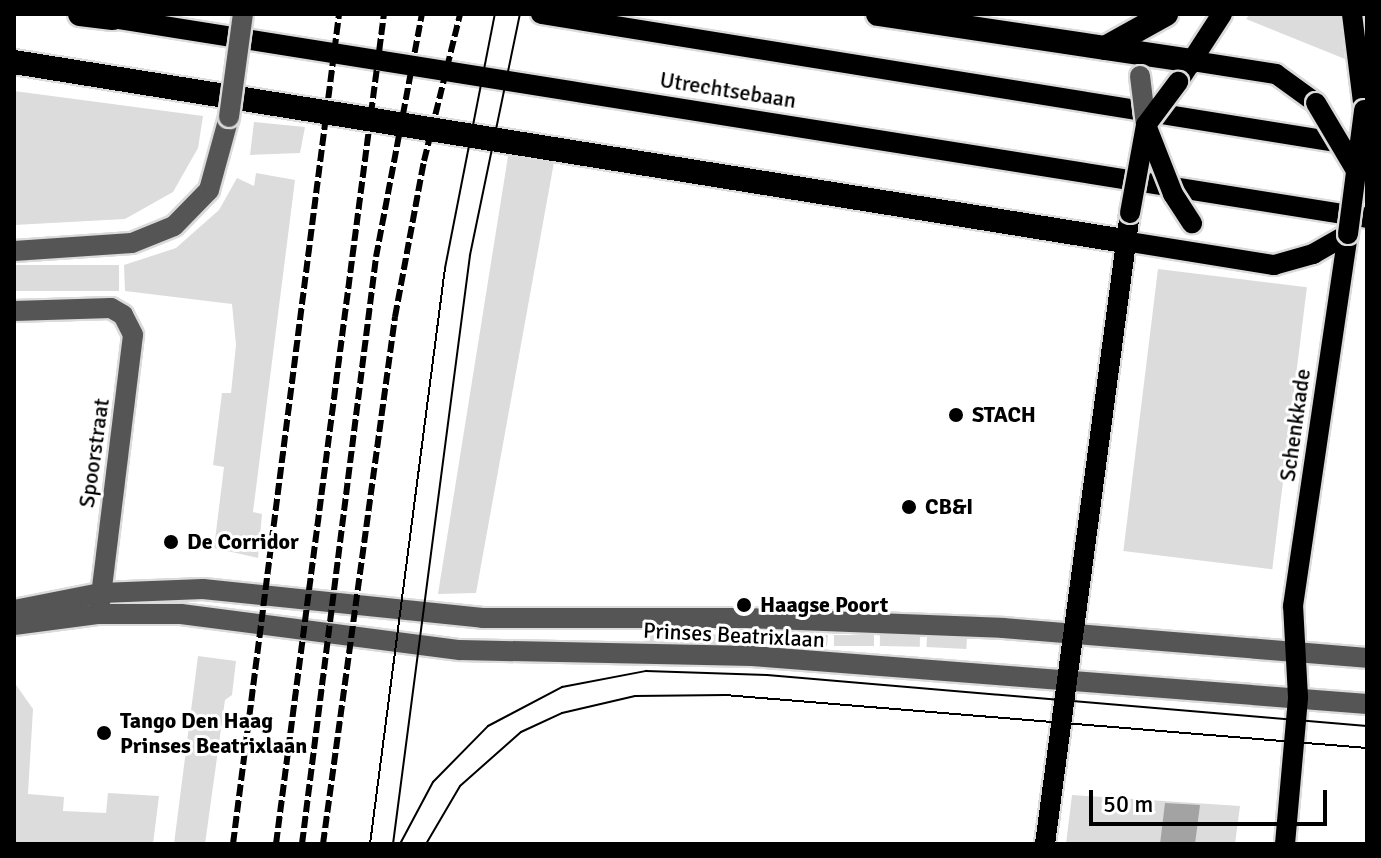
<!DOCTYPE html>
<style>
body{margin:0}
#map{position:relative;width:1381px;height:858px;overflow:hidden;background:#fff;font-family:Signika,sans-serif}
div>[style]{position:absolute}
.green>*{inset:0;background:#dcdcdc;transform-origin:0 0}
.water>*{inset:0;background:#a3a3a3}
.roads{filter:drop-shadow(2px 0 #dbdbdb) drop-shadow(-2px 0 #dbdbdb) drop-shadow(0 2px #dbdbdb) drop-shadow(0 -2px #dbdbdb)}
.minor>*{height:20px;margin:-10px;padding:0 10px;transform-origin:10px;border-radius:10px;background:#555}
.major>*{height:20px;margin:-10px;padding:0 10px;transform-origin:10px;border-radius:10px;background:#000}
.highway>*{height:24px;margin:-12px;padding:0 12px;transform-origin:12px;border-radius:12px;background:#000}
.tram>*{height:2px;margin:-1px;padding:0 1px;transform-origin:1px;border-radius:1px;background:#000}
.rail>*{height:6px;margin-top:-3px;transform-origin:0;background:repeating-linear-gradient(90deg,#000 0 12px,transparent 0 16px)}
.bridges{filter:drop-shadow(2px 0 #dbdbdb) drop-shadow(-2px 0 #dbdbdb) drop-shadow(0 2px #dbdbdb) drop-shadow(0 -2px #dbdbdb)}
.minor-bridge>*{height:20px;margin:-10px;padding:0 10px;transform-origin:10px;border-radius:10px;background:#555}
.major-bridge>*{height:20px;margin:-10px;padding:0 10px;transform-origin:10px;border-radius:10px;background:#000}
.dots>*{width:22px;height:22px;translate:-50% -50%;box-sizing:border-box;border:4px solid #fff;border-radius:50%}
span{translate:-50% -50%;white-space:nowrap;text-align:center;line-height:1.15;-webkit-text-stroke:6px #fff;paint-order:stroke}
.street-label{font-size:22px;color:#000}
.poi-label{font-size:22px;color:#000;font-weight:700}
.left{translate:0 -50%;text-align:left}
.frame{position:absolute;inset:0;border:16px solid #000;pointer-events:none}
.scale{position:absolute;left:1089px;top:790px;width:238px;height:36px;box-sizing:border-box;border:4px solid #000;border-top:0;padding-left:10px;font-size:24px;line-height:28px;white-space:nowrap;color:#000;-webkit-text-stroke:6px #fff;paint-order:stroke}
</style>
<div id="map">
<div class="green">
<i style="clip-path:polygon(1250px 14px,1340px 14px,1345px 59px,1246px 19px)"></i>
<i style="clip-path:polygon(14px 91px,203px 116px,198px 148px,173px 192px,125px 219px,14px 225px)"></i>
<i style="clip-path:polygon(254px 122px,305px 127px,300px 153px,250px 155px)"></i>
<i style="clip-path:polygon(510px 144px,556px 151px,476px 593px,438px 594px)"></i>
<i style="clip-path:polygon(256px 173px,295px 180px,253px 512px,262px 514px,258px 558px,214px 548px,224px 467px,213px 465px,222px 393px,231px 393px,236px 345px,232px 304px,125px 291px,124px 265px,176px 248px,219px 210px,237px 178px,254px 186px)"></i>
<i style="left:119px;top:265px;width:26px;height:105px;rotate:90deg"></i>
<i style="left:1158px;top:269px;width:150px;height:284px;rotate:7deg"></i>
<i style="clip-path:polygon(648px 633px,689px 634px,689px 645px,648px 644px,642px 639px)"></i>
<i style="left:695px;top:634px;width:41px;height:11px;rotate:1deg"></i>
<i style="left:741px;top:635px;width:41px;height:11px;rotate:1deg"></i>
<i style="left:828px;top:635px;width:11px;height:40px;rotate:95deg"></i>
<i style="left:834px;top:635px;width:40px;height:11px"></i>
<i style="left:880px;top:635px;width:40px;height:11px;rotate:1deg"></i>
<i style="left:927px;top:636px;width:40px;height:11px;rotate:3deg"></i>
<i style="clip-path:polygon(198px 656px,236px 661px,232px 695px,225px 700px,205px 844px,174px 844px)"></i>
<i style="clip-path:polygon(14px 682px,33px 709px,28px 794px,64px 797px,63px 811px,106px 813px,108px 793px,159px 796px,153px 844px,14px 844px)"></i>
<i style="clip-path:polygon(1072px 795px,1240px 806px,1235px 844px,1066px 844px)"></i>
</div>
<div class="water">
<i style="clip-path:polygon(1165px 803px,1200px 805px,1195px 844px,1160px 844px)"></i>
</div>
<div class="roads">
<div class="minor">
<i style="left:14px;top:251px;width:118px;rotate:-3.9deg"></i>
<i style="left:132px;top:243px;width:45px;rotate:-22deg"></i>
<i style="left:174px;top:226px;width:50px;rotate:-45.8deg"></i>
<i style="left:209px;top:190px;width:76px;rotate:-74.7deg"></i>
<i style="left:14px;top:311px;width:97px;rotate:-1.8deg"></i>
<i style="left:111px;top:308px;width:14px;rotate:30deg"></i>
<i style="left:123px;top:315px;width:22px;rotate:63deg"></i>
<i style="left:133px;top:335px;width:269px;rotate:97deg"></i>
<i style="left:14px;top:610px;width:89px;rotate:-11.1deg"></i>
<i style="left:101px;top:593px;width:102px;rotate:-2.2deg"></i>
<i style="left:203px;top:589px;width:281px;rotate:5.9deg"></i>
<i style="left:482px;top:618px;width:261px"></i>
<i style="left:743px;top:618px;width:260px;rotate:2.2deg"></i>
<i style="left:1003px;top:628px;width:365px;rotate:4.7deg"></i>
<i style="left:14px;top:625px;width:86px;rotate:-7.4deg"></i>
<i style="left:99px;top:614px;width:82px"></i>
<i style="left:181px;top:614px;width:281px;rotate:7.4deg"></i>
<i style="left:460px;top:650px;width:292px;rotate:1.2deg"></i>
<i style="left:752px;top:656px;width:617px;rotate:4.46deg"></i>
</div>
<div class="major">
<i style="left:541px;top:14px;width:823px;rotate:9.15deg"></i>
<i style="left:1352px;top:14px;width:97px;rotate:82.9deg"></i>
<i style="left:113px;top:18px;width:1270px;rotate:9.06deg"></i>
<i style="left:1193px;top:61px;width:84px;rotate:8.9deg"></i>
<i style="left:1276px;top:74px;width:49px;rotate:35.9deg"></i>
<i style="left:1178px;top:82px;width:81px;rotate:-57.1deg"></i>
<i style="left:1124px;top:241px;width:152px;rotate:9.1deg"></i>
<i style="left:1274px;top:265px;width:41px;rotate:-15.8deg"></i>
<i style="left:1313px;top:254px;width:40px;rotate:-29.7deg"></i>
<i style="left:1045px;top:844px;width:637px;rotate:-82.33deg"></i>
<i style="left:1285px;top:844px;width:148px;rotate:-84.9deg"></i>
<i style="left:1298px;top:697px;width:91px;rotate:-93.1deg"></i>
<i style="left:1293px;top:606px;width:376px;rotate:-81.6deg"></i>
</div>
<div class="highway">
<i style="left:80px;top:14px;width:33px;rotate:7deg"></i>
<i style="left:878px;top:14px;width:318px;rotate:8.5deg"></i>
<i style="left:1105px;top:48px;width:70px;rotate:-29.1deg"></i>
<i style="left:14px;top:62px;width:1124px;rotate:9.16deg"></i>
</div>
</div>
<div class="tram">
<i style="left:370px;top:844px;width:581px;rotate:-82.58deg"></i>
<i style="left:445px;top:268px;width:259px;rotate:-78.9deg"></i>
<i style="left:393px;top:844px;width:594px;rotate:-82.55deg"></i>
<i style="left:470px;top:255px;width:246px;rotate:-78.3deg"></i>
<i style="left:400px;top:844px;width:70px;rotate:-62deg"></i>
<i style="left:433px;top:782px;width:78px;rotate:-45.5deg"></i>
<i style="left:488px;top:726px;width:84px;rotate:-27.8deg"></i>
<i style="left:562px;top:687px;width:86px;rotate:-10.8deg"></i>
<i style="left:646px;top:671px;width:121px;rotate:1.9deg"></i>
<i style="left:767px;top:675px;width:602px;rotate:4.86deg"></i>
<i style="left:426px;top:844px;width:67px;rotate:-59.6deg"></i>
<i style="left:460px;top:786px;width:81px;rotate:-41.5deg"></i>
<i style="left:521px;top:732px;width:45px;rotate:-24.9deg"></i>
<i style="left:562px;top:713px;width:75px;rotate:-13.1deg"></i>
<i style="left:635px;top:696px;width:90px;rotate:-0.6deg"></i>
<i style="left:725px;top:695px;width:644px;rotate:4.72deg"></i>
</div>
<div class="rail">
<i style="left:233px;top:844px;width:837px;rotate:-82.72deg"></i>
<i style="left:276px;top:844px;width:837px;rotate:-82.59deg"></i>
<i style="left:302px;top:844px;width:592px;rotate:-82.81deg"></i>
<i style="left:376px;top:257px;width:247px;rotate:-79.3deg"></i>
<i style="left:323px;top:844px;width:532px;rotate:-82.22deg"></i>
<i style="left:395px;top:317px;width:159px;rotate:-79.5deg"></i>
<i style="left:424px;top:161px;width:151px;rotate:-76.2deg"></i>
</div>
<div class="bridges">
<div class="minor-bridge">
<i style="left:1140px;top:76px;width:49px;rotate:83deg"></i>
<i style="left:229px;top:117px;width:104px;rotate:-82.3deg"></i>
</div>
<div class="major-bridge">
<i style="left:1316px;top:103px;width:80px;rotate:59.3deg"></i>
<i style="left:1146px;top:125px;width:74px;rotate:68.6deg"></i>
<i style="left:1173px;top:194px;width:35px;rotate:57deg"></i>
<i style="left:1130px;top:213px;width:89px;rotate:-79.7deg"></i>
<i style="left:1146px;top:125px;width:54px;rotate:-53.3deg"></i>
<i style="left:1348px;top:234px;width:125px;rotate:-82.6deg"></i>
</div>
</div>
<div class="dots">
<i style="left:956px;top:415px;background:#000"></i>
<i style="left:909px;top:507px;background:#000"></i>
<i style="left:171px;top:542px;background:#000"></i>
<i style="left:744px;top:605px;background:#000"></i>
<i style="left:104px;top:733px;background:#000"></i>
</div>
<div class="street-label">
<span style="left:728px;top:90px;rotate:9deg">Utrechtsebaan</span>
<span style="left:1295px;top:425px;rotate:-82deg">Schenkkade</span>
<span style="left:94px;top:453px;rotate:-82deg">Spoorstraat</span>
<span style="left:734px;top:635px;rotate:3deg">Prinses Beatrixlaan</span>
</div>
<div class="poi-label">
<span class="left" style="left:972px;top:415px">STACH</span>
<span class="left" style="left:925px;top:507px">CB&amp;I</span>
<span class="left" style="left:187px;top:542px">De Corridor</span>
<span class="left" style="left:760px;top:605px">Haagse Poort</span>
<span class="left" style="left:120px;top:733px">Tango Den Haag<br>Prinses Beatrixlaan</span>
</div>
<div class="frame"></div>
<div class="scale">50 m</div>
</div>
